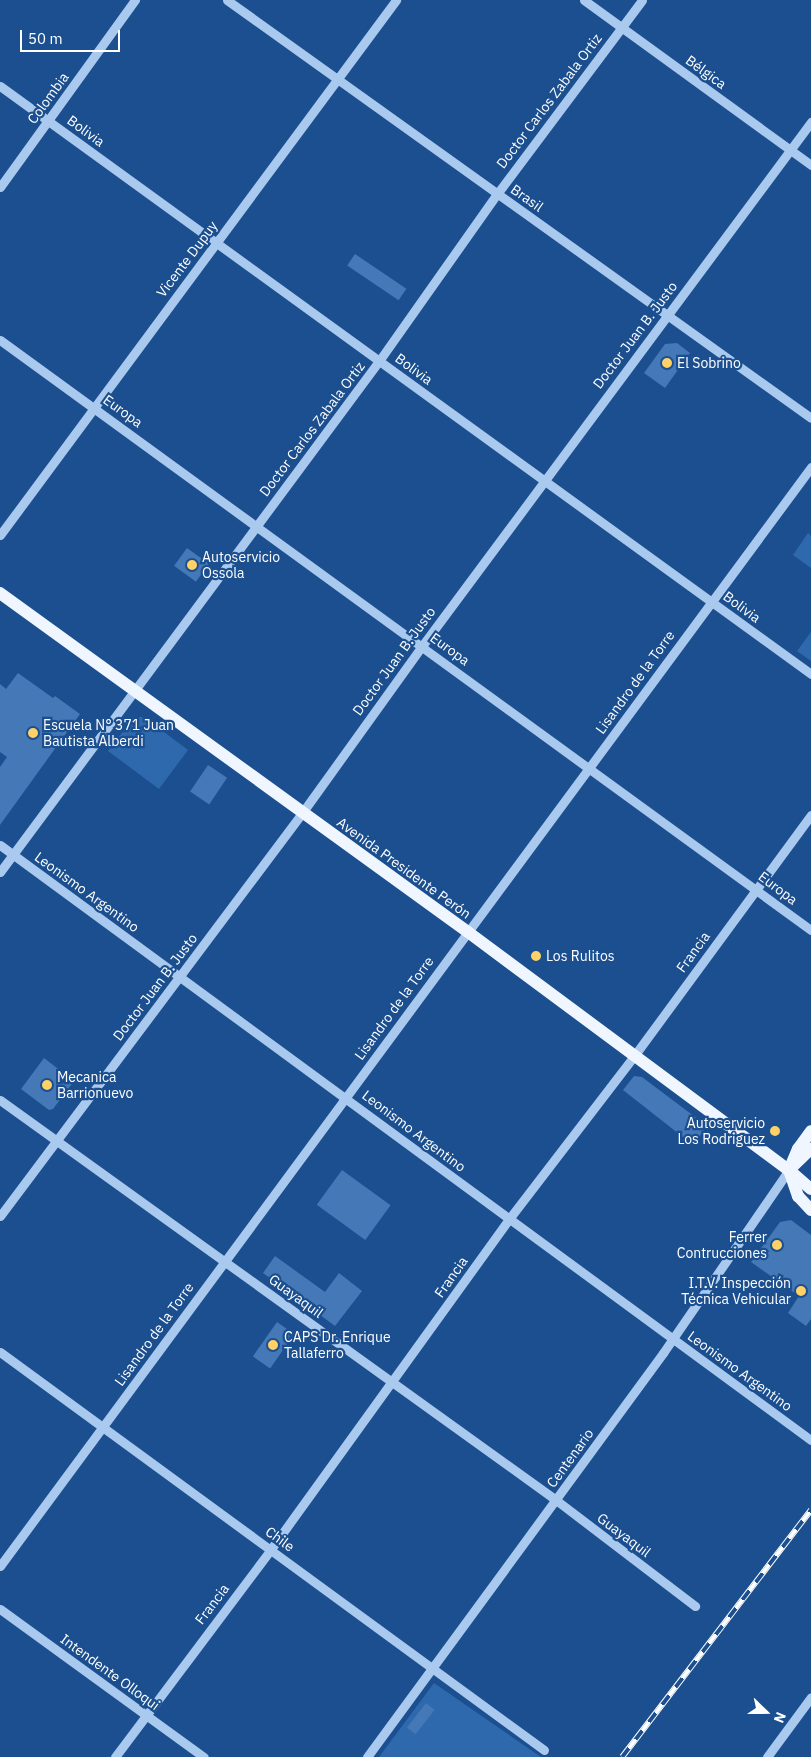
<!DOCTYPE html>
<meta charset="utf-8">
<style>
body{margin:0}
#map{position:relative;width:811px;height:1757px;overflow:hidden;background:#1b4f8f;font-family:"IBM Plex Sans",sans-serif}
div>[style]{position:absolute}
.green>*{inset:0;background:#2e69ad}
.building>*{inset:0;background:#4478b7;transform-origin:0 0}
.minor>*{height:9px;margin:-4.5px;padding:0 4.5px;transform-origin:4.5px;border-radius:4.5px;background:#a9c9ee}
.major>*{height:12px;margin:-6px;padding:0 6px;transform-origin:6px;border-radius:6px;background:#f0f6ff}
.rail>*{height:5.5px;margin-top:-2.75px;transform-origin:0;background:repeating-linear-gradient(90deg,#1b4f8f 0 11px,#fff 0 22px);box-sizing:border-box;border-block:1px solid #fff}
.dots>*{width:14px;height:14px;translate:-50% -50%;box-sizing:border-box;border:2px solid #1b4f8f;border-radius:50%}
span{translate:-50% -50%;white-space:nowrap;text-align:center;line-height:1.15;-webkit-text-stroke:4.5px #1b4f8f;paint-order:stroke}
.street-label{font-size:14px;color:#fff}
.poi-label{font-size:14px;color:#fff}
.left{translate:0 -50%;text-align:left}
.right{translate:-100% -50%;text-align:right}
.north{position:absolute;left:741px;top:1687px;width:50px;height:50px;-webkit-text-stroke:4px #1b4f8f;paint-order:stroke;rotate:112deg;font-size:14px;font-weight:700;line-height:20px;text-align:center;color:#fff}
.north::after{content:'';display:block;margin:auto;width:18px;height:22px;background:#fff;clip-path:polygon(50% 0,100% 100%,50% 72%,0 100%)}
.scale{position:absolute;left:20px;top:30px;width:100px;height:22px;box-sizing:border-box;border:2px solid #fff;border-top:0;padding-left:6px;font-size:15px;line-height:18px;white-space:nowrap;color:#fff;-webkit-text-stroke:4px #1b4f8f;paint-order:stroke}
</style>
<div id="map">
<div class="green">
<i style="clip-path:polygon(808px 533px,811px 536px,811px 568px,793px 555px)"></i>
<i style="clip-path:polygon(811px 632px,811px 661px,797px 651px)"></i>
<i style="clip-path:polygon(134px 717px,144px 717px,188px 750px,159px 789px,108px 751px)"></i>
<i style="clip-path:polygon(434px 1683px,541px 1757px,379px 1757px)"></i>
</div>
<div class="building">
<i style="left:355px;top:254px;width:62px;height:14px;rotate:34deg"></i>
<i style="clip-path:polygon(677px 343px,690px 353px,665px 388px,644px 373px,665px 344px)"></i>
<i style="left:187px;top:548px;width:27px;height:22px;rotate:36deg"></i>
<i style="clip-path:polygon(18px 673px,53px 698px,55px 696px,80px 714px,0 825px,0 767px,7px 757px,0 752px,0 684px,6px 689px)"></i>
<i style="left:208px;top:765px;width:23px;height:32px;rotate:34deg"></i>
<i style="clip-path:polygon(44px 1058px,74px 1081px,53px 1109px,49px 1110px,21px 1089px)"></i>
<i style="clip-path:polygon(634px 1076px,642px 1077px,707px 1126px,693px 1145px,623px 1090px)"></i>
<i style="left:342px;top:1170px;width:60px;height:43px;rotate:36deg"></i>
<i style="clip-path:polygon(791px 1220px,811px 1235px,811px 1319px,806px 1326px,788px 1313px,799px 1296px,751px 1262px,780px 1222px)"></i>
<i style="clip-path:polygon(275px 1256px,325px 1292px,339px 1273px,362px 1291px,335px 1326px,263px 1273px)"></i>
<i style="left:277px;top:1322px;width:21px;height:42px;rotate:35deg"></i>
<i style="left:426px;top:1703px;width:11px;height:31px;rotate:38deg"></i>
</div>
<div class="minor">
<i style="left:227px;top:0;width:718px;rotate:35.59deg"></i>
<i style="left:584px;top:0;width:281px;rotate:36deg"></i>
<i style="left:0;top:86px;width:1002px;rotate:35.94deg"></i>
<i style="left:0;top:187px;width:231px;rotate:-54.2deg"></i>
<i style="left:0;top:340px;width:1003px;rotate:36.04deg"></i>
<i style="left:0;top:535px;width:666px;rotate:-53.49deg"></i>
<i style="left:0;top:845px;width:1006px;rotate:36.27deg"></i>
<i style="left:0;top:872px;width:636px;rotate:-53.44deg"></i>
<i style="left:379px;top:361px;width:204px;rotate:-54.8deg"></i>
<i style="left:497px;top:194px;width:242px;rotate:-53.2deg"></i>
<i style="left:0;top:1100px;width:685px;rotate:35.73deg"></i>
<i style="left:556px;top:1500px;width:175px;rotate:37.3deg"></i>
<i style="left:0;top:1216px;width:504px;rotate:-53.15deg"></i>
<i style="left:302px;top:813px;width:206px;rotate:-54.3deg"></i>
<i style="left:422px;top:646px;width:653px;rotate:-53.41deg"></i>
<i style="left:0;top:1352px;width:674px;rotate:36.19deg"></i>
<i style="left:0;top:1566px;width:1366px;rotate:-53.57deg"></i>
<i style="left:0;top:1609px;width:252px;rotate:36deg"></i>
<i style="left:115px;top:1757px;width:260px;rotate:-53.1deg"></i>
<i style="left:271px;top:1549px;width:407px;rotate:-54.2deg"></i>
<i style="left:509px;top:1219px;width:205px;rotate:-52.5deg"></i>
<i style="left:634px;top:1056px;width:299px;rotate:-53.7deg"></i>
<i style="left:367px;top:1757px;width:501px;rotate:-53.77deg"></i>
<i style="left:663px;top:1353px;width:222px;rotate:-55.5deg"></i>
<i style="left:767px;top:1757px;width:74px;rotate:-53.7deg"></i>
</div>
<div class="major">
<i style="left:0;top:593px;width:578px;rotate:35.92deg"></i>
<i style="left:468px;top:932px;width:400px;rotate:36.6deg"></i>
<i style="left:789px;top:1170px;width:29px;rotate:41deg"></i>
<i style="left:791px;top:1168px;width:28px;rotate:-44deg"></i>
<i style="left:789px;top:1170px;width:28px;rotate:71deg"></i>
<i style="left:798px;top:1196px;width:19px;rotate:47deg"></i>
<i style="left:789px;top:1170px;width:23px;rotate:-67deg"></i>
<i style="left:798px;top:1149px;width:22px;rotate:-54deg"></i>
</div>
<div class="rail">
<i style="left:622px;top:1757px;width:311px;rotate:-52.6deg"></i>
</div>
<div class="dots">
<i style="left:667px;top:363px;background:#ffd166"></i>
<i style="left:192px;top:565px;background:#ffd166"></i>
<i style="left:33px;top:733px;background:#ffd166"></i>
<i style="left:536px;top:956px;background:#ffd166"></i>
<i style="left:47px;top:1085px;background:#ffd166"></i>
<i style="left:775px;top:1131px;background:#ffd166"></i>
<i style="left:777px;top:1245px;background:#ffd166"></i>
<i style="left:801px;top:1291px;background:#ffd166"></i>
<i style="left:273px;top:1345px;background:#ffd166"></i>
</div>
<div class="street-label">
<span style="left:706px;top:72px;rotate:36deg">Bélgica</span>
<span style="left:48px;top:98px;rotate:-54deg">Colombia</span>
<span style="left:549px;top:101px;rotate:-53deg">Doctor Carlos Zabala Ortiz</span>
<span style="left:86px;top:131px;rotate:36deg">Bolivia</span>
<span style="left:527px;top:198px;rotate:35deg">Brasil</span>
<span style="left:187px;top:259px;rotate:-53deg">Vicente Dupuy</span>
<span style="left:635px;top:335px;rotate:-53deg">Doctor Juan B. Justo</span>
<span style="left:414px;top:369px;rotate:36deg">Bolivia</span>
<span style="left:123px;top:411px;rotate:36deg">Europa</span>
<span style="left:312px;top:429px;rotate:-53deg">Doctor Carlos Zabala Ortiz</span>
<span style="left:742px;top:607px;rotate:36deg">Bolivia</span>
<span style="left:450px;top:649px;rotate:36deg">Europa</span>
<span style="left:394px;top:661px;rotate:-54deg">Doctor Juan B. Justo</span>
<span style="left:635px;top:682px;rotate:-54deg">Lisandro de la Torre</span>
<span style="left:404px;top:868px;rotate:36deg">Avenida Presidente Perón</span>
<span style="left:778px;top:888px;rotate:37deg">Europa</span>
<span style="left:87px;top:892px;rotate:36deg">Leonismo Argentino</span>
<span style="left:693px;top:952px;rotate:-54deg">Francia</span>
<span style="left:155px;top:987px;rotate:-53deg">Doctor Juan B. Justo</span>
<span style="left:394px;top:1008px;rotate:-54deg">Lisandro de la Torre</span>
<span style="left:414px;top:1131px;rotate:37deg">Leonismo Argentino</span>
<span style="left:451px;top:1277px;rotate:-55deg">Francia</span>
<span style="left:296px;top:1296px;rotate:36deg">Guayaquil</span>
<span style="left:154px;top:1334px;rotate:-54deg">Lisandro de la Torre</span>
<span style="left:740px;top:1371px;rotate:36deg">Leonismo Argentino</span>
<span style="left:570px;top:1458px;rotate:-54deg">Centenario</span>
<span style="left:624px;top:1535px;rotate:37deg">Guayaquil</span>
<span style="left:280px;top:1539px;rotate:36deg">Chile</span>
<span style="left:212px;top:1604px;rotate:-53deg">Francia</span>
<span style="left:110px;top:1672px;rotate:36deg">Intendente Olloqui</span>
</div>
<div class="poi-label">
<span class="left" style="left:677px;top:363px">El Sobrino</span>
<span class="left" style="left:202px;top:565px">Autoservicio<br>Ossola</span>
<span class="left" style="left:43px;top:733px">Escuela N° 371 Juan<br>Bautista Alberdi</span>
<span class="left" style="left:546px;top:956px">Los Rulitos</span>
<span class="left" style="left:57px;top:1085px">Mecanica<br>Barrionuevo</span>
<span class="right" style="left:765px;top:1131px">Autoservicio<br>Los Rodriguez</span>
<span class="right" style="left:767px;top:1245px">Ferrer<br>Contrucciones</span>
<span class="right" style="left:791px;top:1291px">I.T.V. Inspección<br>Técnica Vehicular</span>
<span class="left" style="left:284px;top:1345px">CAPS Dr. Enrique<br>Tallaferro</span>
</div>
<div class="north">N</div>
<div class="scale">50 m</div>
</div>
